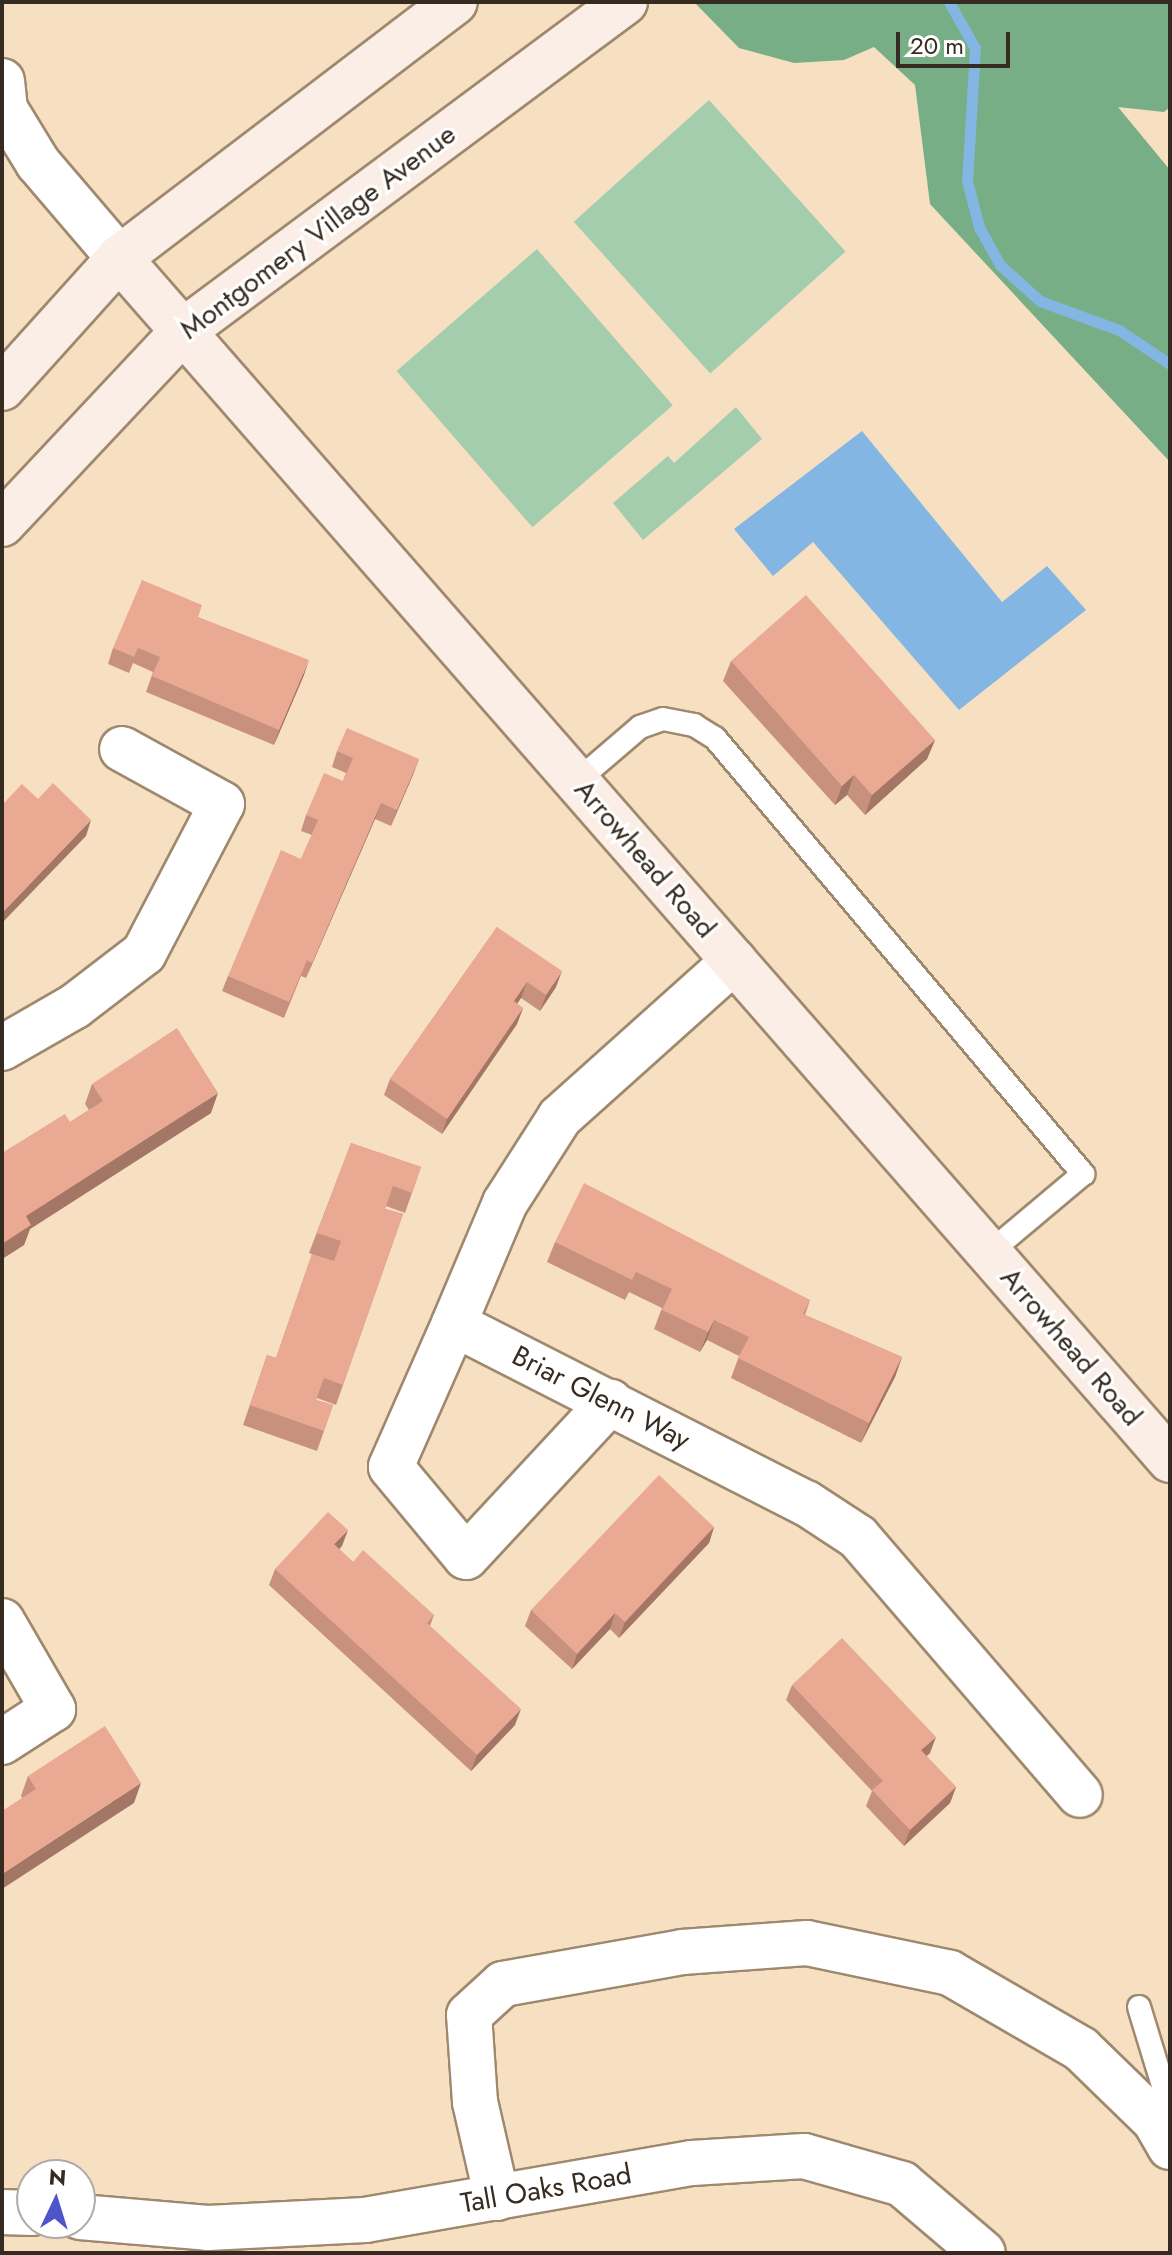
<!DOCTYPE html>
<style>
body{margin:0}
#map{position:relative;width:1172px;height:2255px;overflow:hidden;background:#f7dfc2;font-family:Jost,sans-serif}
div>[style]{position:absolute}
.green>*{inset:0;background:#a3cdad;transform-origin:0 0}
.forest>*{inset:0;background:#77ae85}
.water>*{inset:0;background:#83b6e2}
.stream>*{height:11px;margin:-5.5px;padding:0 5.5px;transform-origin:5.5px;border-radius:5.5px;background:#83b6e2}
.roads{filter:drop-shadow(2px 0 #9f896e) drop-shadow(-2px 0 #9f896e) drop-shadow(0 2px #9f896e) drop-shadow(0 -2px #9f896e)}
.lane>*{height:22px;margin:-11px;padding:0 11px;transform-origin:11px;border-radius:11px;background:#fff}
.street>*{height:44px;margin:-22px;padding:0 22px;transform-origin:22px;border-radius:22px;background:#fff}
.secondary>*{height:44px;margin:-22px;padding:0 22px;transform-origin:22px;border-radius:22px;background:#fbeee7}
.wall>*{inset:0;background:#c8917e}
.shaded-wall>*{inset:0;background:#a37666}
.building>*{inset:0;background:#e9a992}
span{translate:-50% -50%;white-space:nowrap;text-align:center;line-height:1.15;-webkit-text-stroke:6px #fff;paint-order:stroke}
.street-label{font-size:28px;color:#352b20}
.frame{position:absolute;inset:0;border:4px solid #352b20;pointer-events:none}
.north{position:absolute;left:16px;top:2159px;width:80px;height:80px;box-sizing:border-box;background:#fff;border:2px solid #aeaaa6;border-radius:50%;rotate:4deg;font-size:22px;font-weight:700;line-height:32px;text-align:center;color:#352b20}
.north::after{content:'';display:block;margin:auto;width:28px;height:36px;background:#5054ca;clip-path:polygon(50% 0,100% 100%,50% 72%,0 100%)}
.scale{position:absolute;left:896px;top:32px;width:114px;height:36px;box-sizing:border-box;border:4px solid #352b20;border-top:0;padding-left:10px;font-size:24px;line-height:28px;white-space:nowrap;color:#352b20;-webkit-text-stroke:6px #fff;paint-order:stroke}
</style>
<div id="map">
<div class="green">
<i style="left:709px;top:100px;width:204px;height:182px;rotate:48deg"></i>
<i style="left:537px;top:249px;width:207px;height:186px;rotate:49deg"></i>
<i style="clip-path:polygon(736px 407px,762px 439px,643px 540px,613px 503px,668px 456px,674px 463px)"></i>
</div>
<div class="forest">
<i style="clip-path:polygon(694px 2px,1170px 2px,1170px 107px,1164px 112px,1118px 107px,1170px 170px,1170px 462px,930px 204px,915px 85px,874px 47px,844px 60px,794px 63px,739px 48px)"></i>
</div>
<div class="water">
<i style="clip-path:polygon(862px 431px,1002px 602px,1047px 566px,1086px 610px,959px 710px,813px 542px,773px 576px,734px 529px)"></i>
</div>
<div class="stream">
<i style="left:949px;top:2px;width:53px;rotate:60.5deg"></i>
<i style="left:975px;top:48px;width:133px;rotate:93.4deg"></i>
<i style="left:967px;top:181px;width:48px;rotate:75.4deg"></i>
<i style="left:979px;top:227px;width:43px;rotate:61.1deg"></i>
<i style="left:1000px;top:265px;width:54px;rotate:42deg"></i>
<i style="left:1040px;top:301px;width:84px;rotate:20.2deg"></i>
<i style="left:1119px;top:330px;width:61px;rotate:33.7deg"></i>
</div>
<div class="roads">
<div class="lane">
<i style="left:577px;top:781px;width:83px;rotate:-40.6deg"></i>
<i style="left:640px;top:727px;width:24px;rotate:-19deg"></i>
<i style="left:663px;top:719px;width:32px;rotate:11deg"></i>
<i style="left:694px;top:725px;width:25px;rotate:32deg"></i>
<i style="left:715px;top:738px;width:571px;rotate:49.83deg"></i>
<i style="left:1083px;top:1174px;width:123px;rotate:140deg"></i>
<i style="left:1139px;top:2007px;width:99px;rotate:73deg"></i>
<i style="left:1168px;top:2102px;width:27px;rotate:86deg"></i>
</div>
<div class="street">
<i style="left:2px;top:81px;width:28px;rotate:84deg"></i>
<i style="left:5px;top:109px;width:63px;rotate:58.6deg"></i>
<i style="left:38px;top:163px;width:125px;rotate:49.5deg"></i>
<i style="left:734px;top:961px;width:234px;rotate:138.1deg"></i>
<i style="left:560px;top:1117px;width:102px;rotate:122.6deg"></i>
<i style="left:505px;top:1203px;width:131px;rotate:112.9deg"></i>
<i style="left:454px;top:1324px;width:395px;rotate:27deg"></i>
<i style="left:806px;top:1503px;width:62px;rotate:33.2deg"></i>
<i style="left:858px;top:1537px;width:340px;rotate:49.3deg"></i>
<i style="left:2px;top:1048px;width:84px;rotate:-29.9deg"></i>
<i style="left:75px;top:1006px;width:87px;rotate:-37.5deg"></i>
<i style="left:144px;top:953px;width:168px;rotate:-62.4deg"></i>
<i style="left:222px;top:804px;width:114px;rotate:-151.2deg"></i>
<i style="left:454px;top:1324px;width:156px;rotate:113.8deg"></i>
<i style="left:391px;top:1467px;width:117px;rotate:50.2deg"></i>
<i style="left:466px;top:1557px;width:212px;rotate:-47.1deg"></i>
<i style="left:2px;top:1621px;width:102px;rotate:59.9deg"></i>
<i style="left:53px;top:1709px;width:61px;rotate:147.1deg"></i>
<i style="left:497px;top:2198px;width:98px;rotate:-102.9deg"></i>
<i style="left:475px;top:2102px;width:87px;rotate:-93.9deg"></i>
<i style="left:469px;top:2015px;width:46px;rotate:-42.4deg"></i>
<i style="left:503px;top:1984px;width:182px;rotate:-10.1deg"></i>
<i style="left:682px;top:1952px;width:125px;rotate:-4.1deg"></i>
<i style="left:807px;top:1943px;width:146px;rotate:11.8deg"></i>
<i style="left:950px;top:1973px;width:151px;rotate:30.1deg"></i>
<i style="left:1081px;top:2049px;width:103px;rotate:44.2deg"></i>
<i style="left:1155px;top:2121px;width:30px;rotate:60deg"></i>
<i style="left:2px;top:2212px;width:30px;rotate:2deg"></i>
<i style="left:80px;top:2217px;width:128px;rotate:4.9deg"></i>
<i style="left:208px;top:2228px;width:157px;rotate:-2.9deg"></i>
<i style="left:365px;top:2220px;width:332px;rotate:-9.9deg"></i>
<i style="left:692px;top:2163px;width:112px;rotate:-3.6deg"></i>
<i style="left:804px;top:2156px;width:102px;rotate:15.9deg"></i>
<i style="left:902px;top:2184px;width:106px;rotate:40.4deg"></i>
</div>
<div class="secondary">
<i style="left:119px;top:258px;width:1597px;rotate:48.83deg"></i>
<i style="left:2px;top:388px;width:175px;rotate:-48deg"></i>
<i style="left:119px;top:258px;width:422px;rotate:-37.3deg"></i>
<i style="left:2px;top:524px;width:265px;rotate:-46.8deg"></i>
<i style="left:183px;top:331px;width:551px;rotate:-36.66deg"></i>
</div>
</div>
<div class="wall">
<i style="clip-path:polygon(198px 617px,304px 675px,274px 745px,146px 692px,153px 672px,133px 663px,129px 673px,108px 664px,113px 648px)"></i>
<i style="clip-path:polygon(731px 661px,935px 740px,927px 759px,865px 815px,847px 795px,835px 805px,723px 681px)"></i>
<i style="clip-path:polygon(337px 751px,419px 759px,391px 826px,375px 819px,306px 978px,301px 976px,284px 1018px,222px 991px,228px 976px,301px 859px,312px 835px,301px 831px,306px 815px,343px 781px,346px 773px,332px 767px)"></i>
<i style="clip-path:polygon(497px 927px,556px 987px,540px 1011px,521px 998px,517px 1004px,523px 1008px,517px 1024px,442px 1134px,384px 1095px,390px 1079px)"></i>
<i style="clip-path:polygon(92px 1084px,211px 1113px,30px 1229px,24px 1245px,2px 1259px,2px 1153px,70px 1122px,89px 1110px,85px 1104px)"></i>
<i style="clip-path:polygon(351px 1143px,421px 1167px,405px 1213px,386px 1206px,385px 1209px,403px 1214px,336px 1405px,317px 1398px,316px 1400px,333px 1405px,317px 1451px,243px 1425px,267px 1355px,276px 1358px,312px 1254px,309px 1253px)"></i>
<i style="clip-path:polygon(555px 1242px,810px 1300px,805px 1315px,902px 1357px,895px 1377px,861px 1443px,731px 1378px,739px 1356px,707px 1340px,700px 1352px,654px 1329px,662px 1308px,629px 1292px,625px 1300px,547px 1262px)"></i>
<i style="clip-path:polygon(714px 1527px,709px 1543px,619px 1638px,610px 1629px,572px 1669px,525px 1626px,531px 1610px)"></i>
<i style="clip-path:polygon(342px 1546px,339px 1549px,353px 1562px,434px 1615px,430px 1626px,515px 1725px,471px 1771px,269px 1585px,275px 1569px)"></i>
<i style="clip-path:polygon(792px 1685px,930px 1753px,926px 1756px,956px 1787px,950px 1803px,904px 1846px,866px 1806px,872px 1791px,786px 1700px)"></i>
<i style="clip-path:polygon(28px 1776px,134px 1803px,22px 1798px,21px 1796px)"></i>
</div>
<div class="shaded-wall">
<i style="clip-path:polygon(309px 660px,304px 675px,274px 745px,279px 730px)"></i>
<i style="clip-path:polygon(935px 740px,927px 759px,865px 815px,872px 795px)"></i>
<i style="clip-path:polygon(419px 759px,413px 775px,391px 826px,397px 810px)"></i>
<i style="clip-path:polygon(854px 775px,847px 795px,835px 805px,842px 786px)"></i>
<i style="clip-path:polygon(381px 803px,375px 819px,306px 978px,312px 963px)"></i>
<i style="clip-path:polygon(91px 820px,86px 836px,2px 923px,2px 913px)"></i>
<i style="clip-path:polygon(562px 971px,556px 987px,540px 1011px,546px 995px)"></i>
<i style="clip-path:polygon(527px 982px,521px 998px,508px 1017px,514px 1001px)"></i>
<i style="clip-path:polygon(523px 1008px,517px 1024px,442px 1134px,447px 1119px)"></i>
<i style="clip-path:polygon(218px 1093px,211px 1113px,30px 1229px,24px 1245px,2px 1259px,2px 1244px,26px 1216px)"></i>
<i style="clip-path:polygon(714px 1320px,707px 1340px,700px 1352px,708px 1332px)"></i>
<i style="clip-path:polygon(902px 1357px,895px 1377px,861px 1443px,869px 1423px)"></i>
<i style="clip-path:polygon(714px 1527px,709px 1543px,619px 1638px,625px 1622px)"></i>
<i style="clip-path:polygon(348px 1530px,342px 1546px,329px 1560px,334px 1544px)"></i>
<i style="clip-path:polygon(615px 1613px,610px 1629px,572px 1669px,577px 1654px)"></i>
<i style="clip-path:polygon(521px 1709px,515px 1725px,471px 1771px,477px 1755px)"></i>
<i style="clip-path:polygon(936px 1737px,930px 1753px,916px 1766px,921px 1750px)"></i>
<i style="clip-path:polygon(141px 1783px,134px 1803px,2px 1889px,2px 1874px)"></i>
<i style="clip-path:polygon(956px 1787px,950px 1803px,904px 1846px,910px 1830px)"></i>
</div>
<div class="building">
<i style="clip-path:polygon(142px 580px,202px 605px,198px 617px,309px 660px,279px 730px,152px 676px,160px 657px,138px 648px,134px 657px,113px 648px)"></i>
<i style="clip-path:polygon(806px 595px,935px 740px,872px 795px,854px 775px,842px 786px,731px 661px)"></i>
<i style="clip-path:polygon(347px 728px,419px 759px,397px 810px,381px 803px,312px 963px,307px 960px,289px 1002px,228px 976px,281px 850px,301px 859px,318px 820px,306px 815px,324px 773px,343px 781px,353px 758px,337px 751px)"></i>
<i style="clip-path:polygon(53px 783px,91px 820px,2px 913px,2px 805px,22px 784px,38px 799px)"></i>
<i style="clip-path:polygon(497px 927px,562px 971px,546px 995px,527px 982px,514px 1001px,523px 1008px,447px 1119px,390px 1079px)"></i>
<i style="clip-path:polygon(177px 1028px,218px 1093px,26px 1216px,31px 1225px,2px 1244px,2px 1153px,65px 1114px,70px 1122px,103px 1101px,92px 1084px)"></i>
<i style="clip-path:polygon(351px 1143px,421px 1167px,412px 1193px,393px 1186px,385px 1209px,403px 1214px,343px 1385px,324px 1378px,316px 1400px,333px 1405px,324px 1431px,250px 1405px,267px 1355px,276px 1358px,312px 1254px,334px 1261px,341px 1241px,317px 1233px)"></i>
<i style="clip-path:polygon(584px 1183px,810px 1300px,803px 1314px,902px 1357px,869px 1423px,738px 1358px,749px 1337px,714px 1320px,708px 1332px,662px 1310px,672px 1289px,636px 1272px,632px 1280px,555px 1242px)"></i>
<i style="clip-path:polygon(659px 1475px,714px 1527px,625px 1622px,615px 1613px,577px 1654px,531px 1610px)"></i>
<i style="clip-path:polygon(328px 1512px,348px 1530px,334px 1544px,353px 1562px,363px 1550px,434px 1615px,427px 1623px,521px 1709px,477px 1755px,275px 1569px)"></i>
<i style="clip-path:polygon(842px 1638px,936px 1737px,921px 1750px,956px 1787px,910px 1830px,872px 1790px,883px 1781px,792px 1685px)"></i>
<i style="clip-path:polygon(105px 1726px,141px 1783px,2px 1874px,2px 1811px,36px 1789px,28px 1776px)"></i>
</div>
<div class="street-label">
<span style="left:318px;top:232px;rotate:-37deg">Montgomery Village Avenue</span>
<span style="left:645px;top:859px;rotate:49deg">Arrowhead Road</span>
<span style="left:1071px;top:1347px;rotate:49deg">Arrowhead Road</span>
<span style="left:601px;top:1398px;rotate:27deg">Briar Glenn Way</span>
<span style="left:546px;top:2189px;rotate:-10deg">Tall Oaks Road</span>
</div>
<div class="frame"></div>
<div class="north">N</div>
<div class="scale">20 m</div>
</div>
